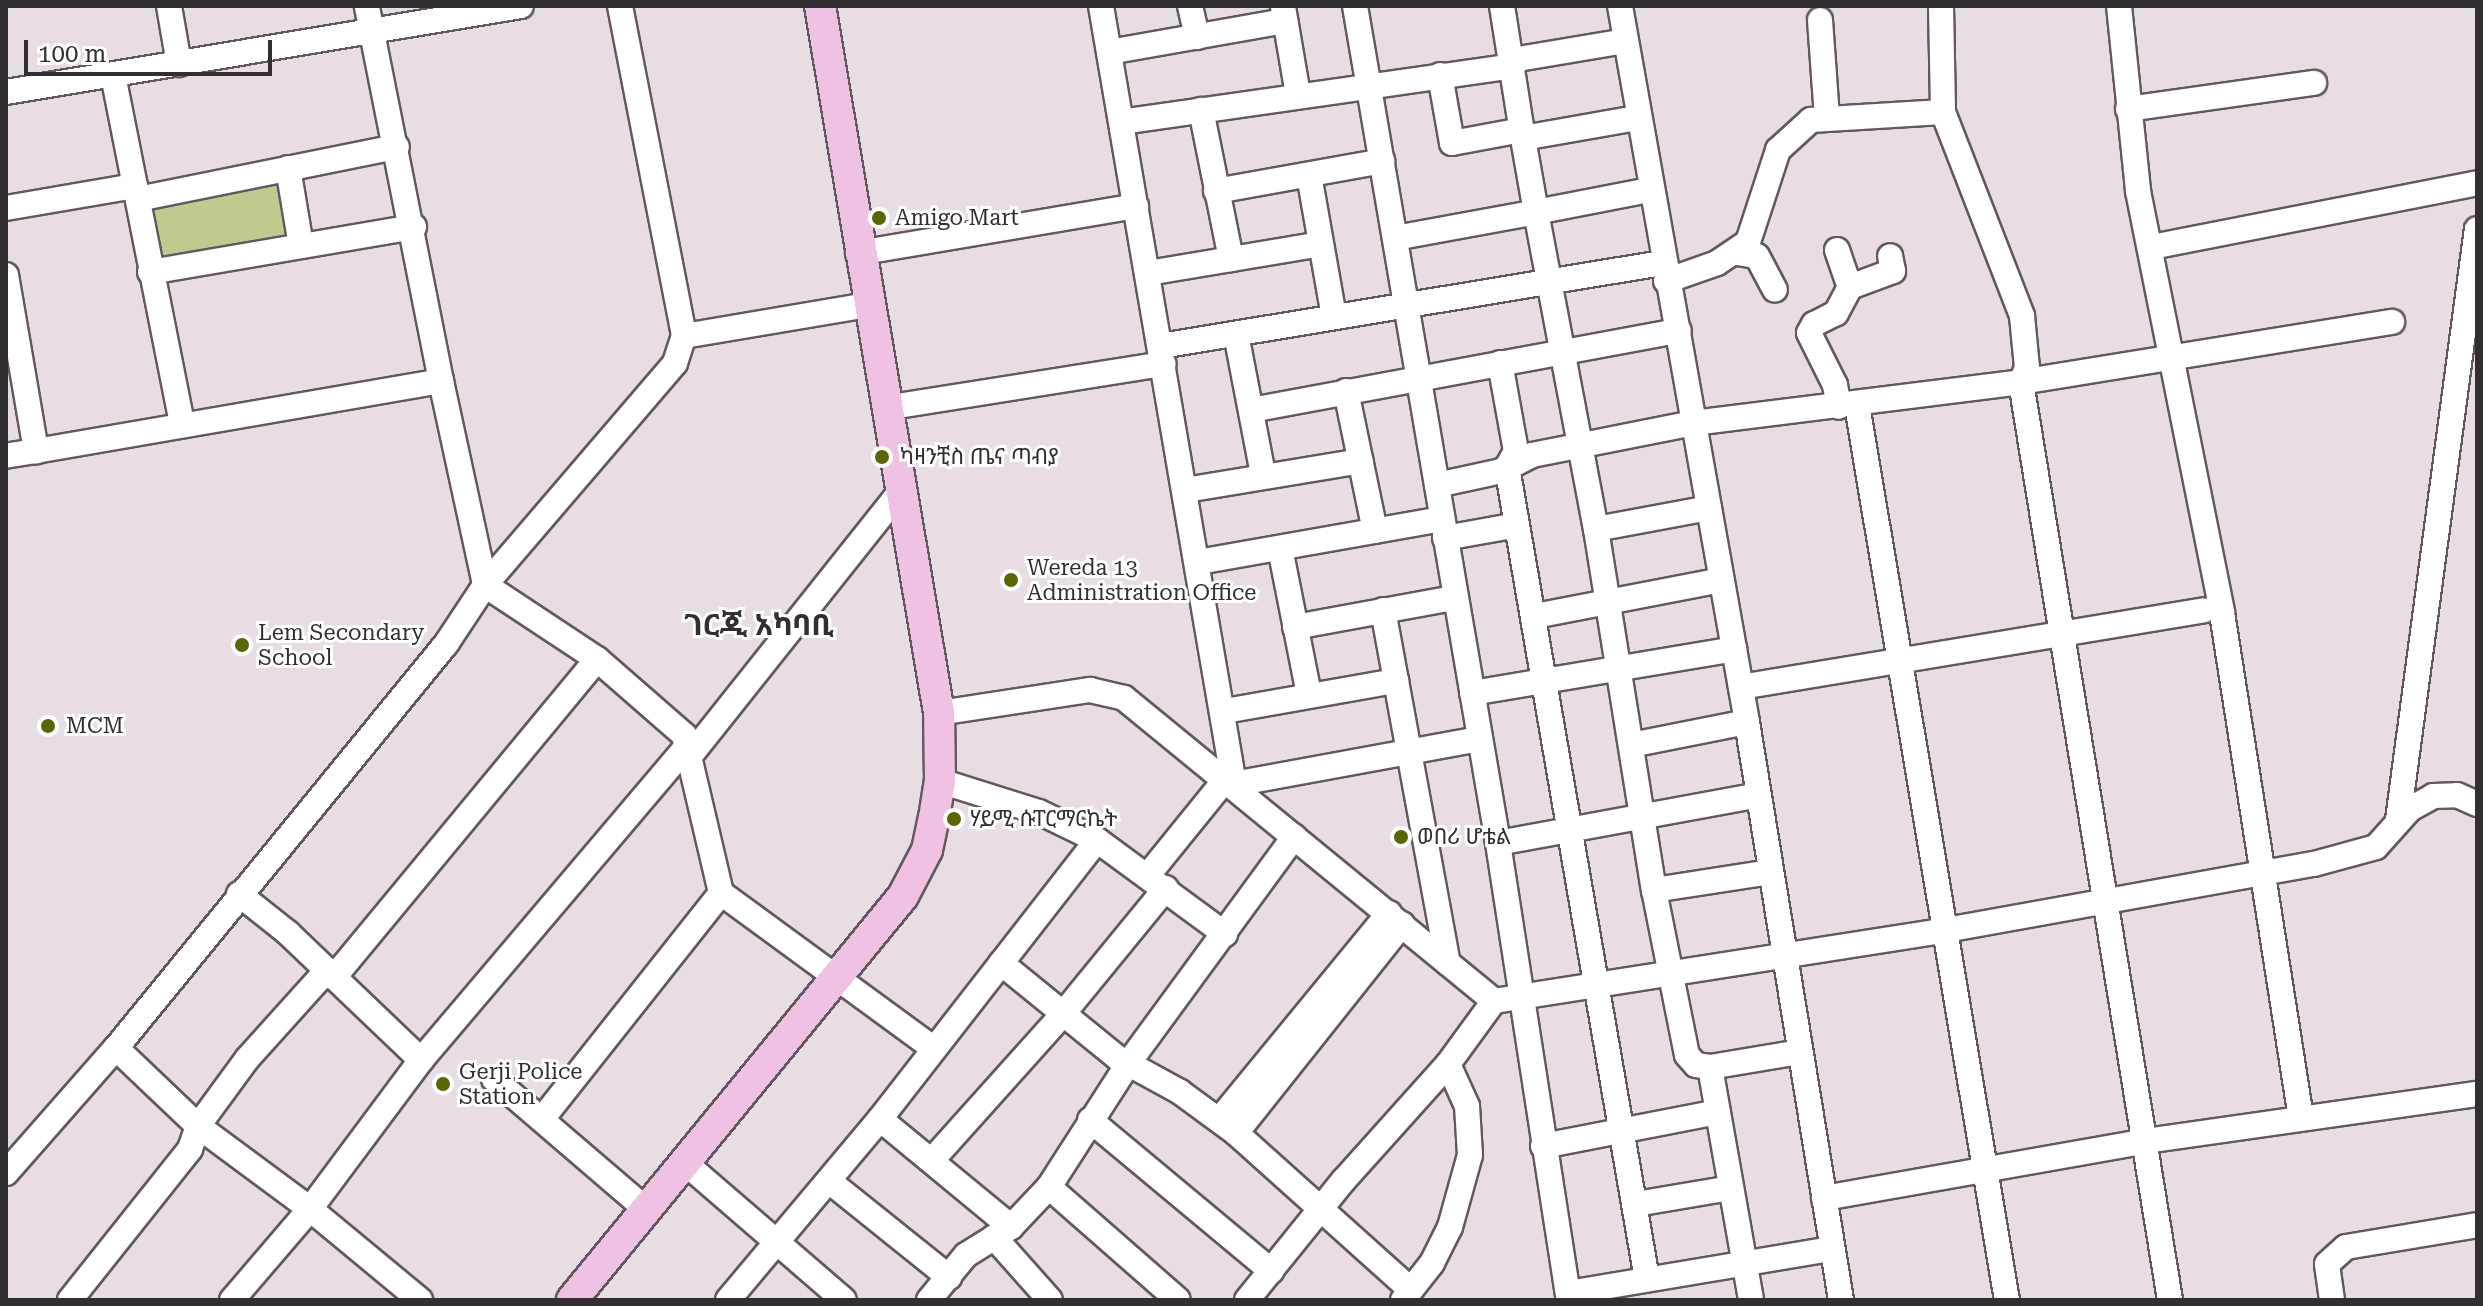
<!DOCTYPE html>
<meta charset="utf-8">
<style>
body{margin:0}
#map{position:relative;width:2483px;height:1306px;overflow:hidden;background:#e9dde5;font-family:"Roboto Serif","Noto Sans Ethiopic",serif}
div>[style]{position:absolute}
.green>*{inset:0;background:#c1ca8e;transform-origin:0 0}
.roads{filter:drop-shadow(2px 0 #63585f) drop-shadow(-2px 0 #63585f) drop-shadow(0 2px #63585f) drop-shadow(0 -2px #63585f)}
.minor>*{height:24px;margin:-12px;padding:0 12px;transform-origin:12px;border-radius:12px;background:#fff}
.major>*{height:30px;margin:-15px;padding:0 15px;transform-origin:15px;border-radius:15px;background:#efc1e2}
.dots>*{width:22px;height:22px;translate:-50% -50%;box-sizing:border-box;border:4px solid #fff;border-radius:50%}
span{translate:-50% -50%;white-space:nowrap;text-align:center;line-height:1.15;-webkit-text-stroke:6px #fff;paint-order:stroke}
.poi-label{font-size:22px;color:#332e31}
.left{translate:0 -50%;text-align:left}
.district-label{font-size:30px;color:#332e31;font-weight:700}
.frame{position:absolute;inset:0;border:8px solid #332e31;pointer-events:none}
.scale{position:absolute;left:24px;top:40px;width:248px;height:36px;box-sizing:border-box;border:4px solid #332e31;border-top:0;padding-left:10px;font-size:24px;line-height:28px;white-space:nowrap;color:#332e31;-webkit-text-stroke:6px #fff;paint-order:stroke}
</style>
<div id="map">
<div class="green">
<i style="left:282px;top:170px;width:64px;height:142px;rotate:79deg"></i>
</div>
<div class="roads">
<div class="minor">
<i style="left:169px;top:6px;width:59px;rotate:80.2deg"></i>
<i style="left:620px;top:6px;width:336px;rotate:79deg"></i>
<i style="left:1101px;top:6px;width:789px;rotate:80.3deg"></i>
<i style="left:1234px;top:784px;width:249px;rotate:-10.4deg"></i>
<i style="left:1190px;top:6px;width:32px;rotate:77deg"></i>
<i style="left:1355px;top:6px;width:849px;rotate:80.3deg"></i>
<i style="left:1498px;top:843px;width:462px;rotate:81.2deg"></i>
<i style="left:1502px;top:6px;width:134px;rotate:81deg"></i>
<i style="left:1523px;top:138px;width:116px;rotate:-10deg"></i>
<i style="left:1620px;top:6px;width:727px;rotate:79.94deg"></i>
<i style="left:1747px;top:722px;width:586px;rotate:80.76deg"></i>
<i style="left:1941px;top:6px;width:106px;rotate:88.9deg"></i>
<i style="left:1943px;top:112px;width:219px;rotate:68.8deg"></i>
<i style="left:2022px;top:316px;width:52px;rotate:84.5deg"></i>
<i style="left:2027px;top:368px;width:15px;rotate:113deg"></i>
<i style="left:2021px;top:382px;width:930px;rotate:80.78deg"></i>
<i style="left:2119px;top:6px;width:186px;rotate:84.1deg"></i>
<i style="left:2138px;top:191px;width:430px;rotate:78.7deg"></i>
<i style="left:2222px;top:613px;width:511px;rotate:81.11deg"></i>
<i style="left:1283px;top:7px;width:89px;rotate:80.3deg"></i>
<i style="left:1820px;top:20px;width:98px;rotate:85.9deg"></i>
<i style="left:1109px;top:52px;width:179px;rotate:-10deg"></i>
<i style="left:113px;top:75px;width:357px;rotate:78.8deg"></i>
<i style="left:1440px;top:75px;width:69px;rotate:80deg"></i>
<i style="left:1452px;top:143px;width:71px;rotate:-10.5deg"></i>
<i style="left:6px;top:92px;width:522px;rotate:-9.48deg"></i>
<i style="left:2128px;top:109px;width:188px;rotate:-8deg"></i>
<i style="left:1201px;top:110px;width:152px;rotate:78.6deg"></i>
<i style="left:1121px;top:122px;width:396px;rotate:-8.1deg"></i>
<i style="left:1513px;top:66px;width:9px;rotate:-54deg"></i>
<i style="left:1518px;top:59px;width:109px;rotate:-9.5deg"></i>
<i style="left:288px;top:168px;width:79px;rotate:80.5deg"></i>
<i style="left:1309px;top:175px;width:144px;rotate:80deg"></i>
<i style="left:1649px;top:190px;width:115px;rotate:169deg"></i>
<i style="left:1536px;top:212px;width:323px;rotate:79.3deg"></i>
<i style="left:1596px;top:529px;width:366px;rotate:80.9deg"></i>
<i style="left:1654px;top:890px;width:168px;rotate:78.7deg"></i>
<i style="left:1687px;top:1055px;width:13px;rotate:48deg"></i>
<i style="left:1696px;top:1065px;width:14px;rotate:8deg"></i>
<i style="left:1710px;top:1067px;width:91px;rotate:-9.5deg"></i>
<i style="left:1216px;top:191px;width:169px;rotate:-10.2deg"></i>
<i style="left:138px;top:199px;width:264px;rotate:-11.4deg"></i>
<i style="left:6px;top:208px;width:131px;rotate:-9.7deg"></i>
<i style="left:1395px;top:238px;width:143px;rotate:-10.4deg"></i>
<i style="left:1536px;top:212px;width:75px;rotate:-100deg"></i>
<i style="left:2152px;top:247px;width:331px;rotate:-11.1deg"></i>
<i style="left:1837px;top:250px;width:39px;rotate:71deg"></i>
<i style="left:1850px;top:287px;width:30px;rotate:118deg"></i>
<i style="left:1836px;top:313px;width:25px;rotate:153deg"></i>
<i style="left:1814px;top:324px;width:10px;rotate:119deg"></i>
<i style="left:1809px;top:333px;width:58px;rotate:63.4deg"></i>
<i style="left:1835px;top:385px;width:22px;rotate:80deg"></i>
<i style="left:858px;top:253px;width:282px;rotate:-9.6deg"></i>
<i style="left:1737px;top:253px;width:20px;rotate:9deg"></i>
<i style="left:1757px;top:256px;width:38px;rotate:62deg"></i>
<i style="left:150px;top:272px;width:268px;rotate:-9.7deg"></i>
<i style="left:1148px;top:273px;width:175px;rotate:-9.5deg"></i>
<i style="left:6px;top:275px;width:179px;rotate:80.3deg"></i>
<i style="left:36px;top:451px;width:30px;rotate:171deg"></i>
<i style="left:1666px;top:281px;width:54px;rotate:-19.4deg"></i>
<i style="left:1717px;top:263px;width:37px;rotate:-34deg"></i>
<i style="left:1748px;top:242px;width:97px;rotate:-71.9deg"></i>
<i style="left:1778px;top:150px;width:45px;rotate:-42.3deg"></i>
<i style="left:1811px;top:120px;width:132px;rotate:-3.5deg"></i>
<i style="left:1850px;top:287px;width:46px;rotate:-20.4deg"></i>
<i style="left:1893px;top:271px;width:15px;rotate:-101deg"></i>
<i style="left:1236px;top:334px;width:143px;rotate:79.1deg"></i>
<i style="left:1161px;top:346px;width:508px;rotate:-9.41deg"></i>
<i style="left:1500px;top:363px;width:89px;rotate:79.7deg"></i>
<i style="left:1516px;top:451px;width:18px;rotate:119deg"></i>
<i style="left:1507px;top:467px;width:824px;rotate:80.22deg"></i>
<i style="left:441px;top:381px;width:209px;rotate:77.8deg"></i>
<i style="left:485px;top:585px;width:134px;rotate:33.5deg"></i>
<i style="left:597px;top:659px;width:116px;rotate:41.1deg"></i>
<i style="left:684px;top:735px;width:162px;rotate:76.8deg"></i>
<i style="left:721px;top:893px;width:263px;rotate:36.2deg"></i>
<i style="left:1346px;top:391px;width:143px;rotate:78.3deg"></i>
<i style="left:1857px;top:405px;width:907px;rotate:80.49deg"></i>
<i style="left:885px;top:408px;width:282px;rotate:-9deg"></i>
<i style="left:1251px;top:410px;width:435px;rotate:-10.5deg"></i>
<i style="left:36px;top:451px;width:411px;rotate:-9.8deg"></i>
<i style="left:441px;top:381px;width:382px;rotate:-101.2deg"></i>
<i style="left:1437px;top:485px;width:66px;rotate:-12.3deg"></i>
<i style="left:1501px;top:471px;width:35px;rotate:-27deg"></i>
<i style="left:1532px;top:455px;width:164px;rotate:-11.2deg"></i>
<i style="left:1693px;top:423px;width:331px;rotate:-7.1deg"></i>
<i style="left:2021px;top:382px;width:376px;rotate:-9.2deg"></i>
<i style="left:1186px;top:490px;width:177px;rotate:-9.4deg"></i>
<i style="left:1596px;top:529px;width:115px;rotate:-10.5deg"></i>
<i style="left:1445px;top:538px;width:73px;rotate:-10.2deg"></i>
<i style="left:1280px;top:548px;width:150px;rotate:78.8deg"></i>
<i style="left:1198px;top:562px;width:248px;rotate:-10deg"></i>
<i style="left:1383px;top:610px;width:359px;rotate:79.6deg"></i>
<i style="left:1535px;top:616px;width:190px;rotate:-10.9deg"></i>
<i style="left:1295px;top:627px;width:161px;rotate:-10.4deg"></i>
<i style="left:1741px;top:687px;width:469px;rotate:-9.4deg"></i>
<i style="left:1472px;top:693px;width:266px;rotate:-9.5deg"></i>
<i style="left:1225px;top:711px;width:174px;rotate:-10deg"></i>
<i style="left:939px;top:713px;width:153px;rotate:-8.7deg"></i>
<i style="left:1090px;top:690px;width:35px;rotate:13deg"></i>
<i style="left:1124px;top:698px;width:478px;rotate:39.3deg"></i>
<i style="left:1494px;top:1001px;width:458px;rotate:-8.9deg"></i>
<i style="left:1946px;top:930px;width:374px;rotate:-10.2deg"></i>
<i style="left:2314px;top:864px;width:64px;rotate:-15.3deg"></i>
<i style="left:2376px;top:847px;width:51px;rotate:-48.2deg"></i>
<i style="left:2410px;top:809px;width:26px;rotate:-29deg"></i>
<i style="left:2433px;top:796px;width:24px;rotate:-2deg"></i>
<i style="left:2457px;top:795px;width:22px;rotate:24deg"></i>
<i style="left:1631px;top:745px;width:118px;rotate:-11.2deg"></i>
<i style="left:690px;top:756px;width:336px;rotate:-51.5deg"></i>
<i style="left:940px;top:781px;width:104px;rotate:17.4deg"></i>
<i style="left:1039px;top:812px;width:64px;rotate:25.8deg"></i>
<i style="left:1097px;top:840px;width:159px;rotate:36.3deg"></i>
<i style="left:2398px;top:820px;width:596px;rotate:-82.39deg"></i>
<i style="left:1498px;top:843px;width:265px;rotate:-10.4deg"></i>
<i style="left:1148px;top:875px;width:122px;rotate:-51deg"></i>
<i style="left:1654px;top:890px;width:117px;rotate:-8.8deg"></i>
<i style="left:239px;top:894px;width:63px;rotate:38.5deg"></i>
<i style="left:288px;top:933px;width:184px;rotate:43.7deg"></i>
<i style="left:1001px;top:963px;width:151px;rotate:39.1deg"></i>
<i style="left:1118px;top:1058px;width:71px;rotate:28.7deg"></i>
<i style="left:1180px;top:1092px;width:69px;rotate:36.2deg"></i>
<i style="left:1236px;top:1133px;width:234px;rotate:41.9deg"></i>
<i style="left:116px;top:1048px;width:113px;rotate:43.6deg"></i>
<i style="left:198px;top:1126px;width:139px;rotate:36.5deg"></i>
<i style="left:310px;top:1209px;width:143px;rotate:39.6deg"></i>
<i style="left:1710px;top:1067px;width:237px;rotate:80deg"></i>
<i style="left:494px;top:1079px;width:201px;rotate:40.6deg"></i>
<i style="left:542px;top:1119px;width:288px;rotate:-51.6deg"></i>
<i style="left:880px;top:1119px;width:170px;rotate:39.5deg"></i>
<i style="left:1090px;top:1120px;width:236px;rotate:39.8deg"></i>
<i style="left:1219px;top:1120px;width:268px;rotate:-50.6deg"></i>
<i style="left:1236px;top:1133px;width:267px;rotate:-51.5deg"></i>
<i style="left:1543px;top:1146px;width:178px;rotate:-11deg"></i>
<i style="left:933px;top:1159px;width:193px;rotate:-48.1deg"></i>
<i style="left:1062px;top:1015px;width:164px;rotate:-50.7deg"></i>
<i style="left:684px;top:1162px;width:211px;rotate:40.8deg"></i>
<i style="left:6px;top:1173px;width:167px;rotate:-48.7deg"></i>
<i style="left:116px;top:1048px;width:522px;rotate:-50.76deg"></i>
<i style="left:446px;top:644px;width:71px;rotate:-56.5deg"></i>
<i style="left:485px;top:585px;width:292px;rotate:-49.4deg"></i>
<i style="left:675px;top:363px;width:28px;rotate:-72deg"></i>
<i style="left:684px;top:336px;width:187px;rotate:-9.6deg"></i>
<i style="left:829px;top:1181px;width:154px;rotate:38.7deg"></i>
<i style="left:1049px;top:1187px;width:171px;rotate:41.2deg"></i>
<i style="left:1824px;top:1198px;width:327px;rotate:-10deg"></i>
<i style="left:2146px;top:1141px;width:334px;rotate:-8.1deg"></i>
<i style="left:1636px;top:1204px;width:96px;rotate:-9.6deg"></i>
<i style="left:994px;top:1237px;width:84px;rotate:48.4deg"></i>
<i style="left:1568px;top:1293px;width:268px;rotate:-9.5deg"></i>
<i style="left:70px;top:1300px;width:193px;rotate:-51.5deg"></i>
<i style="left:190px;top:1149px;width:24px;rotate:-71deg"></i>
<i style="left:198px;top:1126px;width:83px;rotate:-53.8deg"></i>
<i style="left:247px;top:1059px;width:109px;rotate:-48deg"></i>
<i style="left:320px;top:978px;width:22px;rotate:-22deg"></i>
<i style="left:340px;top:970px;width:403px;rotate:-50.4deg"></i>
<i style="left:232px;top:1300px;width:120px;rotate:-49.4deg"></i>
<i style="left:310px;top:1209px;width:186px;rotate:-53.3deg"></i>
<i style="left:421px;top:1060px;width:412px;rotate:-49.7deg"></i>
<i style="left:728px;top:1300px;width:236px;rotate:-50deg"></i>
<i style="left:880px;top:1119px;width:353px;rotate:-52.1deg"></i>
<i style="left:929px;top:1300px;width:58px;rotate:-50.6deg"></i>
<i style="left:966px;top:1255px;width:53px;rotate:-31.9deg"></i>
<i style="left:1011px;top:1227px;width:55px;rotate:-46.5deg"></i>
<i style="left:1049px;top:1187px;width:150px;rotate:-57.3deg"></i>
<i style="left:1130px;top:1061px;width:278px;rotate:-53.8deg"></i>
<i style="left:1247px;top:1300px;width:154px;rotate:-51.1deg"></i>
<i style="left:1344px;top:1180px;width:156px;rotate:-48.1deg"></i>
<i style="left:1448px;top:1064px;width:78px;rotate:-53.9deg"></i>
<i style="left:1403px;top:1300px;width:47px;rotate:-51.9deg"></i>
<i style="left:1432px;top:1263px;width:40px;rotate:-63.4deg"></i>
<i style="left:1450px;top:1227px;width:75px;rotate:-74.5deg"></i>
<i style="left:1470px;top:1155px;width:49px;rotate:-93.5deg"></i>
<i style="left:1467px;top:1106px;width:46px;rotate:-114.3deg"></i>
<i style="left:2332px;top:1300px;width:36px;rotate:-98deg"></i>
<i style="left:2327px;top:1264px;width:25px;rotate:-42deg"></i>
<i style="left:2346px;top:1247px;width:133px;rotate:-9.5deg"></i>
</div>
<div class="major">
<i style="left:572px;top:1300px;width:522px;rotate:-50.67deg"></i>
<i style="left:903px;top:896px;width:52px;rotate:-62.4deg"></i>
<i style="left:927px;top:850px;width:33px;rotate:-78deg"></i>
<i style="left:934px;top:818px;width:37px;rotate:-81deg"></i>
<i style="left:940px;top:781px;width:68px;rotate:-90.8deg"></i>
<i style="left:939px;top:713px;width:717px;rotate:-99.55deg"></i>
</div>
</div>
<div class="dots">
<i style="left:879px;top:218px;background:#5c6504"></i>
<i style="left:882px;top:457px;background:#5c6504"></i>
<i style="left:1011px;top:580px;background:#5c6504"></i>
<i style="left:242px;top:645px;background:#5c6504"></i>
<i style="left:48px;top:726px;background:#5c6504"></i>
<i style="left:954px;top:819px;background:#5c6504"></i>
<i style="left:1401px;top:837px;background:#5c6504"></i>
<i style="left:443px;top:1084px;background:#5c6504"></i>
</div>
<div class="poi-label">
<span class="left" style="left:895px;top:218px">Amigo Mart</span>
<span class="left" style="left:900px;top:457px">ካዛንቺስ ጤና ጣብያ</span>
<span class="left" style="left:1027px;top:580px">Wereda 13<br>Administration Office</span>
<span class="left" style="left:258px;top:645px">Lem Secondary<br>School</span>
<span class="left" style="left:66px;top:726px">MCM</span>
<span class="left" style="left:970px;top:819px">ሃይሚ ሱፐርማርኬት</span>
<span class="left" style="left:1417px;top:837px">ወበሪ ሆቴል</span>
<span class="left" style="left:459px;top:1084px">Gerji Police<br>Station</span>
</div>
<div class="district-label">
<span style="left:759px;top:625px">ገርጂ አካባቢ</span>
</div>
<div class="frame"></div>
<div class="scale">100 m</div>
</div>
